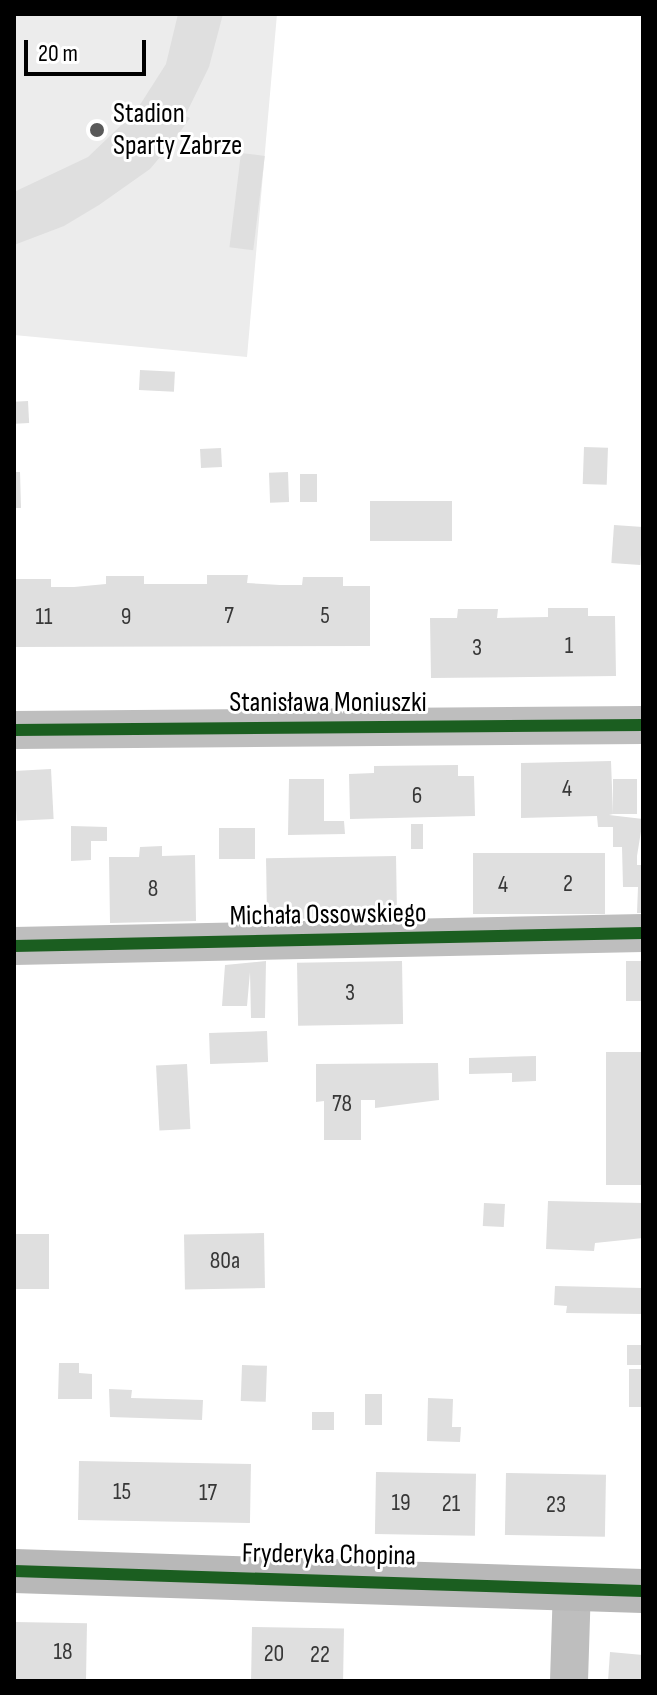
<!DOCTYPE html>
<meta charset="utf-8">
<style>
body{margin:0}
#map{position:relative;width:657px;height:1695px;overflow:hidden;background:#fff;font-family:"Sofia Sans Condensed",sans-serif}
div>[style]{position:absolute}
.green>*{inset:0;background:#ececec}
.building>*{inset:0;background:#dfdfdf;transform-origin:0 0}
.street>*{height:38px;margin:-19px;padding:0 19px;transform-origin:19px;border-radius:19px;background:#bebebe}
.secondary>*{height:44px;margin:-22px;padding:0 22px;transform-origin:22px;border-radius:22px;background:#b8b8b8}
.cycleway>*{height:12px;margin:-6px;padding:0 6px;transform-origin:6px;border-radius:6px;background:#1b5e20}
.dots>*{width:22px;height:22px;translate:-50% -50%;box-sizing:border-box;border:4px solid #fff;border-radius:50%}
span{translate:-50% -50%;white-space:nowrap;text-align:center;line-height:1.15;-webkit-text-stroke:6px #fff;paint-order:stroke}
.number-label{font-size:24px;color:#383838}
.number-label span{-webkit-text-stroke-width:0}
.poi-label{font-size:28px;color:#000}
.left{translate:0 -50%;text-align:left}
.street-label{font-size:28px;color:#000}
.frame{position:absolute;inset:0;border:16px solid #000;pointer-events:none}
.scale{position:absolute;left:24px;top:40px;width:122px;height:36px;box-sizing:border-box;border:4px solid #000;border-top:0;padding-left:10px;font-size:24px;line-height:28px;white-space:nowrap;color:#000;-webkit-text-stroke:6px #fff;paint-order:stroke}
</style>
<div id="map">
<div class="green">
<i style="clip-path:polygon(14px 14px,277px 14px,247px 357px,14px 335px)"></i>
</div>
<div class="building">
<i style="clip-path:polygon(178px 14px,223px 14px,209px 67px,185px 116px,190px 118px,172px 143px,150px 169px,99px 205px,64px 226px,14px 245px,14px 192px,88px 157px,136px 111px,166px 64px)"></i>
<i style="left:241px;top:153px;width:24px;height:95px;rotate:7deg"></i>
<i style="left:140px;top:370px;width:35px;height:20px;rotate:3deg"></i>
<i style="left:28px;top:401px;width:22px;height:14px;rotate:87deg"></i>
<i style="left:584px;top:447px;width:24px;height:37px;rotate:2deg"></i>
<i style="left:221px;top:448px;width:19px;height:21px;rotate:87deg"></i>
<i style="clip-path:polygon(14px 472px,20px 472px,21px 508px,14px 508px)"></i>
<i style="left:288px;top:472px;width:30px;height:19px;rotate:88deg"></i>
<i style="left:300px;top:474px;width:17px;height:28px"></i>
<i style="left:452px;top:501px;width:40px;height:82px;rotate:90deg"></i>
<i style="left:614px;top:525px;width:29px;height:38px;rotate:4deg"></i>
<i style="clip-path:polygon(207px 575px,248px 575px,247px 583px,280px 585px,302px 585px,303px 577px,343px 577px,343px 586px,370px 586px,370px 646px,14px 647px,14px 579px,51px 579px,51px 587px,74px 587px,106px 584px,106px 576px,144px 576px,144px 584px,207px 584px)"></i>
<i style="clip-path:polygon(548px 608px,588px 608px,588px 616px,615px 616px,616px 676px,431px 678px,430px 618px,457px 618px,458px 609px,498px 609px,497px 618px,548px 617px)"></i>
<i style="clip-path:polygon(611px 761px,613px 814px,609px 815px,643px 819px,637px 856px,637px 865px,643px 865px,643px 913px,637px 913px,638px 887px,623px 887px,622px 847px,613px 847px,613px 827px,598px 827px,597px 816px,521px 818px,521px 763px)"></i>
<i style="clip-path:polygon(458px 765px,458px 776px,474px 776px,475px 816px,350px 819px,349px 774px,374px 773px,374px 766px)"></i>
<i style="left:51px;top:769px;width:50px;height:37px;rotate:87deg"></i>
<i style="clip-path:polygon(289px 779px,324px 779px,324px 821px,344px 821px,345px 834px,288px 835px)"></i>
<i style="left:613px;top:779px;width:24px;height:35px"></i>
<i style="left:411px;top:824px;width:12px;height:25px"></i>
<i style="clip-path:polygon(71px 826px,107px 827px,107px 841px,91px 841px,91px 860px,71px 861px)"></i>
<i style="left:219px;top:828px;width:36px;height:31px"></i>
<i style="clip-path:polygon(162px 846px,162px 856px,195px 855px,196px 921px,110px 923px,109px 857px,139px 857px,140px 847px)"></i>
<i style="left:605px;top:853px;width:61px;height:132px;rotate:90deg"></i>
<i style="left:396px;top:856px;width:61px;height:130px;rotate:89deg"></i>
<i style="clip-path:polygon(266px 961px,265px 1018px,251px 1018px,250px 972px,247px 1006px,222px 1006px,225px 965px)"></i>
<i style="left:402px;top:961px;width:63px;height:105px;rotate:89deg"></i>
<i style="left:626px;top:961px;width:17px;height:40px"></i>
<i style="left:267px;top:1031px;width:31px;height:58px;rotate:88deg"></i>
<i style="left:643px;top:1052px;width:133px;height:37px;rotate:90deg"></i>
<i style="clip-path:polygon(536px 1056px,536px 1081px,512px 1082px,512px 1073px,469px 1074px,469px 1058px)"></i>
<i style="clip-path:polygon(438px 1063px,439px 1100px,375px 1108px,375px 1100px,361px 1100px,361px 1140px,324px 1140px,324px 1101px,316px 1102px,316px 1064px)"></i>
<i style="left:187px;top:1064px;width:65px;height:31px;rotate:87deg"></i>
<i style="clip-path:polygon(548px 1201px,643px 1203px,643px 1238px,595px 1243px,594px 1251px,546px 1249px)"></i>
<i style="left:484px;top:1203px;width:21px;height:23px;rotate:3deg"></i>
<i style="left:264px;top:1233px;width:55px;height:80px;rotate:89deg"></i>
<i style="left:49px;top:1234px;width:55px;height:35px;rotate:90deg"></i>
<i style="clip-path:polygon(555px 1286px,643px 1288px,643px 1314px,566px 1313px,567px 1306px,554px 1305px)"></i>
<i style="left:627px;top:1345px;width:16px;height:20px"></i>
<i style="clip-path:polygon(59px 1363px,79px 1363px,79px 1373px,92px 1374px,92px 1399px,58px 1399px)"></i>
<i style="left:242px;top:1365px;width:25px;height:36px;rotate:2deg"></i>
<i style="left:629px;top:1369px;width:14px;height:38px"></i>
<i style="clip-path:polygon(109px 1389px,132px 1390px,131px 1398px,203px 1400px,202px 1420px,110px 1417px)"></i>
<i style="left:365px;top:1394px;width:17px;height:31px"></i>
<i style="clip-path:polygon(428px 1398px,453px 1399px,452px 1427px,461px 1427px,460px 1442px,427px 1441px)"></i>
<i style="left:312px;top:1412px;width:22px;height:18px"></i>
<i style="left:79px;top:1461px;width:172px;height:59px;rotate:1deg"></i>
<i style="left:376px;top:1472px;width:100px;height:62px;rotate:1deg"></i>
<i style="left:506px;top:1473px;width:100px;height:62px;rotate:1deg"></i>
<i style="left:14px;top:1622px;width:73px;height:59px;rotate:1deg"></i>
<i style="left:252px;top:1627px;width:92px;height:54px;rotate:1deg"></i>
<i style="clip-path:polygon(610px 1652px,643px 1655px,643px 1681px,608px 1681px)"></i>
</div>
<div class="street">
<i style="left:14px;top:730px;width:629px;rotate:-0.46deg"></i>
<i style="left:14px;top:946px;width:629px;rotate:-1.18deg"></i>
<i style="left:569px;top:1681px;width:94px;rotate:-88.2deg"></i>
</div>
<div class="secondary">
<i style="left:14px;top:1571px;width:629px;rotate:1.82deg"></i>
</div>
<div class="cycleway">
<i style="left:14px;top:730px;width:629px;rotate:-0.46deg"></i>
<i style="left:14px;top:946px;width:629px;rotate:-1.18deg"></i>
<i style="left:14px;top:1571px;width:629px;rotate:1.82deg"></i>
</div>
<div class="dots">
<i style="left:97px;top:130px;background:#595959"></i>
</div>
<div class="number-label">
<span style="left:229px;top:616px">7</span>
<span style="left:325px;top:616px">5</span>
<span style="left:44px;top:617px">11</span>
<span style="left:126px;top:617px">9</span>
<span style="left:569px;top:646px">1</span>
<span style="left:477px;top:648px">3</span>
<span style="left:567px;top:789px">4</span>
<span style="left:417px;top:796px">6</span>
<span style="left:568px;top:884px">2</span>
<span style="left:503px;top:885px">4</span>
<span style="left:153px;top:889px">8</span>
<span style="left:350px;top:993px">3</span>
<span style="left:342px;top:1104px">78</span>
<span style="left:225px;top:1261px">80a</span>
<span style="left:122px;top:1492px">15</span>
<span style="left:208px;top:1493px">17</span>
<span style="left:401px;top:1503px">19</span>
<span style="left:451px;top:1504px">21</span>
<span style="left:556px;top:1505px">23</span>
<span style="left:63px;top:1652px">18</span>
<span style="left:274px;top:1654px">20</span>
<span style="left:320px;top:1655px">22</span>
</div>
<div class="poi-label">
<span class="left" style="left:113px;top:130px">Stadion<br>Sparty Zabrze</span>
</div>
<div class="street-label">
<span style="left:328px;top:703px">Stanisława Moniuszki</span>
<span style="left:328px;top:915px;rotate:-1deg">Michała Ossowskiego</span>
<span style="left:329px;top:1555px;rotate:1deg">Fryderyka Chopina</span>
</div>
<div class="frame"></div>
<div class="scale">20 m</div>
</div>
